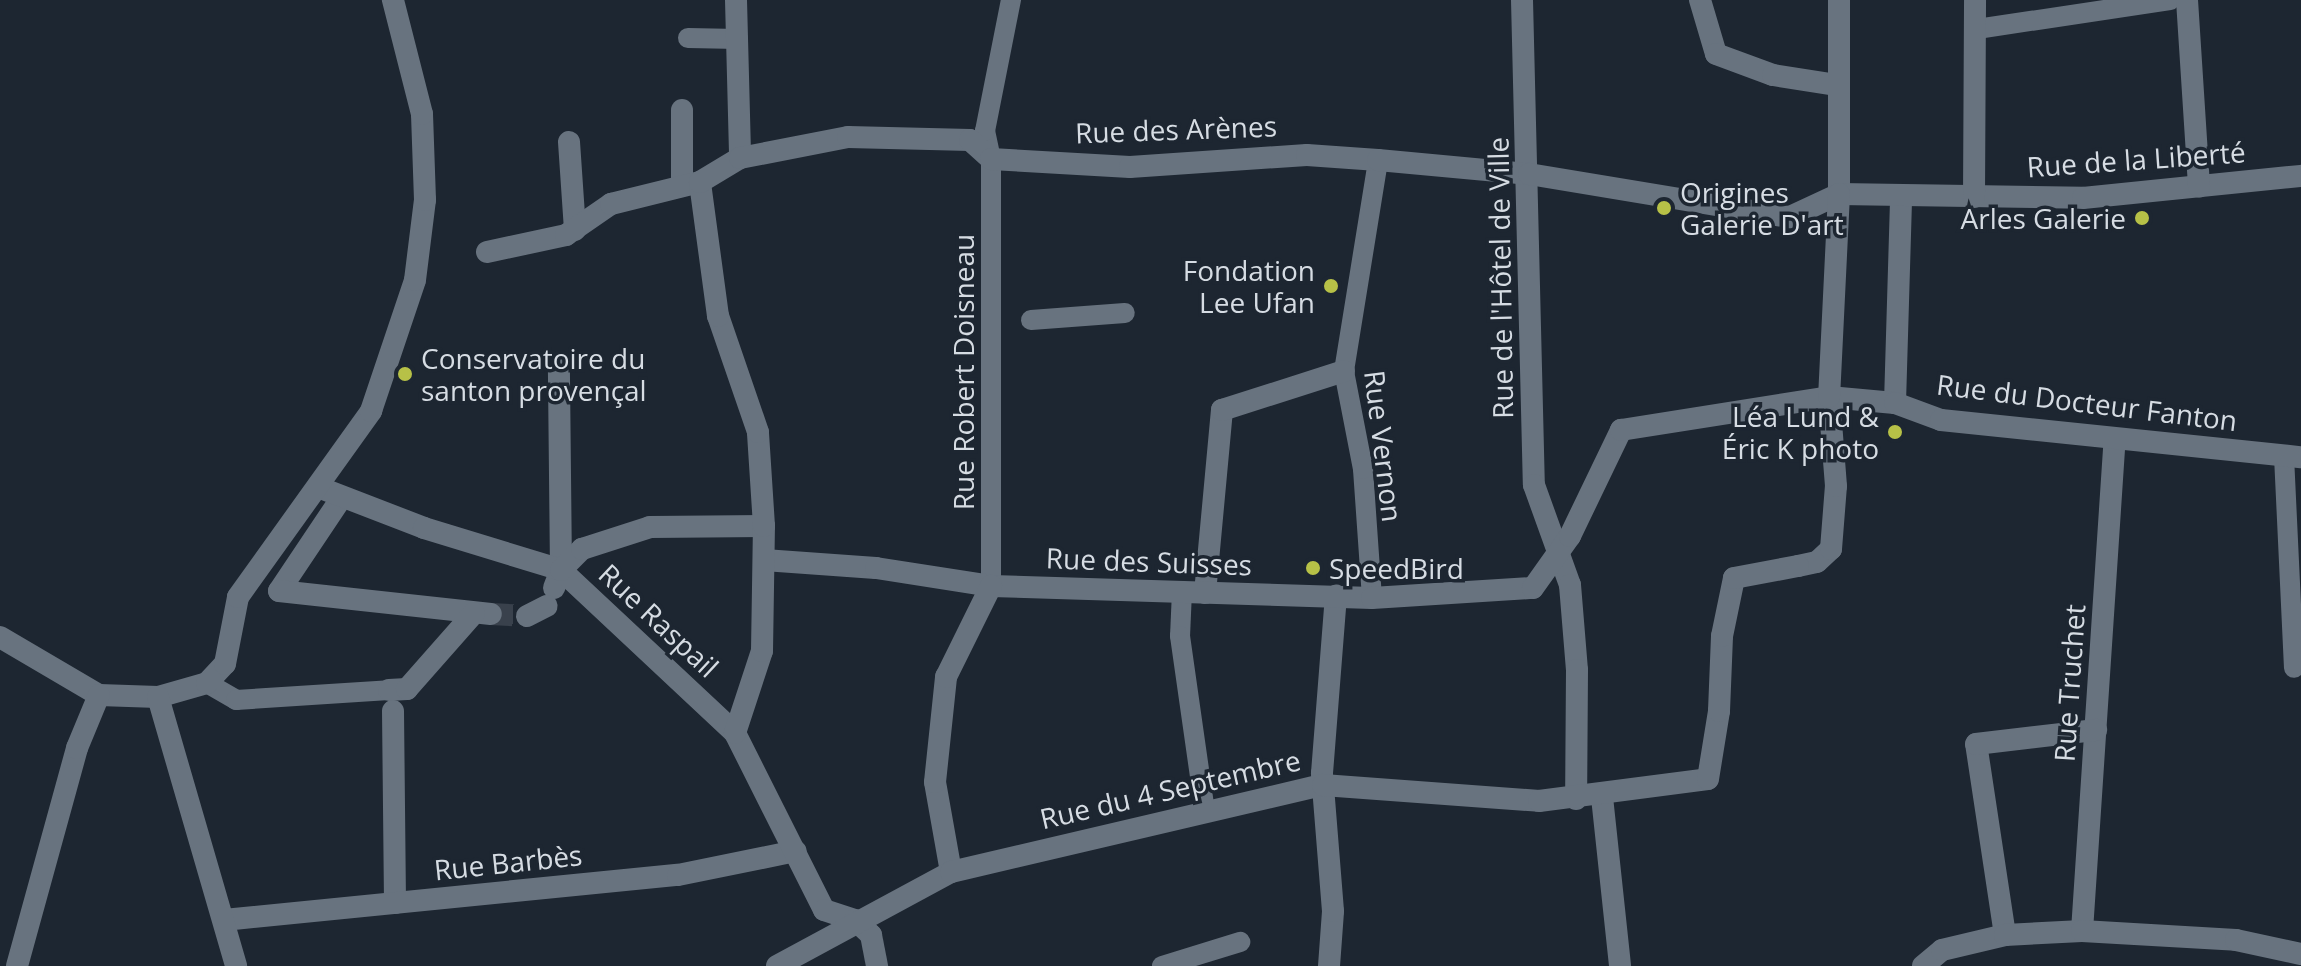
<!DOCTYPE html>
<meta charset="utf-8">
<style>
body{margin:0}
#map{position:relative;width:2301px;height:966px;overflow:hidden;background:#1d2631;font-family:"Open Sans",sans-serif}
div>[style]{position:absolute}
.pedestrian-tunnel>*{height:22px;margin-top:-11px;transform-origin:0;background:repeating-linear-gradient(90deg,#39414c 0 22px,transparent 0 33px)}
.service>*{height:20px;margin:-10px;padding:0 10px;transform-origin:10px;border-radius:10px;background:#68737f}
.pedestrian>*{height:22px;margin:-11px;padding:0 11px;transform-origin:11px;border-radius:11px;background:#68737f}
.minor>*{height:22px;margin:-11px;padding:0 11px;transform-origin:11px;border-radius:11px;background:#68737f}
.dots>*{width:22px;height:22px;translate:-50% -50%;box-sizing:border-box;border:4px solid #1d2631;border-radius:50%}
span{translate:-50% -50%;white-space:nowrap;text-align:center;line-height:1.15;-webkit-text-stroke:7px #1d2631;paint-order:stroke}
.street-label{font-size:28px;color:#d6dce3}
.poi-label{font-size:28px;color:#d6dce3}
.left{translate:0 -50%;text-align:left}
.right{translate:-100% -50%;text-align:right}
</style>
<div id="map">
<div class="pedestrian-tunnel">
<i style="left:491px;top:614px;width:36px;rotate:3deg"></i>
</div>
<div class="service">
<i style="left:1977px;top:29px;width:195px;rotate:-8.5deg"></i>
<i style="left:688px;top:38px;width:50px;rotate:1.1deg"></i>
<i style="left:1031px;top:320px;width:94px;rotate:-4.3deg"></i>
<i style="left:2284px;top:456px;width:212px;rotate:87.3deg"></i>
<i style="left:991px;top:586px;width:427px;rotate:-90deg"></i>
<i style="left:991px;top:159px;width:29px;rotate:-102deg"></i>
<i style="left:985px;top:131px;width:134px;rotate:-78.8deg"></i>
<i style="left:1182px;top:591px;width:45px;rotate:92.5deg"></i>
<i style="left:1180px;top:636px;width:177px;rotate:81.9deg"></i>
<i style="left:1372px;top:598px;width:129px;rotate:-94deg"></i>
<i style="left:1363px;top:469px;width:100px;rotate:-101deg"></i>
<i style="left:1344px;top:371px;width:214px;rotate:-80.8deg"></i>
<i style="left:207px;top:683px;width:34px;rotate:30deg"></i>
<i style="left:236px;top:700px;width:153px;rotate:-3.7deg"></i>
<i style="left:1162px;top:966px;width:82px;rotate:-17.1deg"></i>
</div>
<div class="pedestrian">
<i style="left:1522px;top:0;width:485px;rotate:88.6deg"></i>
<i style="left:1534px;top:485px;width:106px;rotate:70.2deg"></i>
<i style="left:1570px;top:585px;width:85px;rotate:85.3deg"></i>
<i style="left:1577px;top:670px;width:129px;rotate:90.4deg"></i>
<i style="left:1700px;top:0;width:56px;rotate:73.5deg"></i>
<i style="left:1716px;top:54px;width:61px;rotate:20.2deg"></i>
<i style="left:1773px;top:75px;width:65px;rotate:8.9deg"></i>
<i style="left:682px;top:110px;width:74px;rotate:90deg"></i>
<i style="left:569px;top:142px;width:88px;rotate:86.1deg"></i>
<i style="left:487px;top:252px;width:81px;rotate:-12.1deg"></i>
<i style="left:566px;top:235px;width:55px;rotate:-34.6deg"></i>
<i style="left:611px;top:204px;width:92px;rotate:-13.9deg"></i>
<i style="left:1895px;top:403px;width:207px;rotate:-88.3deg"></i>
<i style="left:342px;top:497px;width:113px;rotate:123.8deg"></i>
<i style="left:279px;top:591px;width:213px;rotate:6.2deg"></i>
<i style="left:1798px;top:566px;width:19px;rotate:-12deg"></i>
<i style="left:1817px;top:562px;width:19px;rotate:-43deg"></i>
<i style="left:1831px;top:549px;width:63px;rotate:-85.5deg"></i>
<i style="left:1836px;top:486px;width:89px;rotate:-94.5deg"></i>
<i style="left:554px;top:588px;width:19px;rotate:-69deg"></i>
<i style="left:561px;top:570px;width:206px;rotate:-90.6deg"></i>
<i style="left:1205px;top:593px;width:184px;rotate:-84.7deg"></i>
<i style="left:1222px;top:410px;width:128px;rotate:-17.7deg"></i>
<i style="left:527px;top:616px;width:22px;rotate:-27deg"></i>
<i style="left:389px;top:690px;width:18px;rotate:-3deg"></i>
<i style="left:407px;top:689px;width:101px;rotate:-48.6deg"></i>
<i style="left:393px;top:711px;width:192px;rotate:89.4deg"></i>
<i style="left:224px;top:920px;width:456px;rotate:-5.7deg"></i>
<i style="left:678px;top:875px;width:120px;rotate:-11.5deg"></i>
<i style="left:2082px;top:931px;width:492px;rotate:-86.2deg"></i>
<i style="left:2005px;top:935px;width:193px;rotate:-98.6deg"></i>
<i style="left:1976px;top:744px;width:121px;rotate:-6.7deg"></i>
<i style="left:1329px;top:966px;width:55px;rotate:-85.8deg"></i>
<i style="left:1333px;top:911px;width:138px;rotate:-94.6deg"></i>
<i style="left:1322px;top:773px;width:178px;rotate:-85.5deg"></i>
</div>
<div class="minor">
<i style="left:736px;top:0;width:158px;rotate:88.5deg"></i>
<i style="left:1839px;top:0;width:194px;rotate:90deg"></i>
<i style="left:1839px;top:194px;width:244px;rotate:0.9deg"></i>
<i style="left:2083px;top:198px;width:219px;rotate:-5.8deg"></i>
<i style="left:2187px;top:0;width:187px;rotate:86.3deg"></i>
<i style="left:1974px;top:197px;width:197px;rotate:-89.7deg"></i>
<i style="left:318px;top:487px;width:114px;rotate:21.1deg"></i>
<i style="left:424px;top:528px;width:143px;rotate:17deg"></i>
<i style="left:561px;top:570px;width:238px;rotate:43.1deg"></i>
<i style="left:735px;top:733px;width:198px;rotate:63.3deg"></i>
<i style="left:824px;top:910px;width:33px;rotate:18deg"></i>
<i style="left:855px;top:920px;width:22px;rotate:43deg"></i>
<i style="left:871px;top:935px;width:32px;rotate:79deg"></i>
<i style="left:764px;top:560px;width:112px;rotate:4.1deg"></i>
<i style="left:876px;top:568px;width:116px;rotate:8.9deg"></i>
<i style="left:991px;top:586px;width:381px;rotate:1.8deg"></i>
<i style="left:1372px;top:598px;width:161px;rotate:-3.6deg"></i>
<i style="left:1533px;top:588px;width:64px;rotate:-54.6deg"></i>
<i style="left:1570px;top:536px;width:118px;rotate:-64.3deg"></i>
<i style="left:1621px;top:430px;width:211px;rotate:-9deg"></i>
<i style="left:1829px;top:397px;width:66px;rotate:5.2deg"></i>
<i style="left:1895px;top:403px;width:49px;rotate:20.3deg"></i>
<i style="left:1941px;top:420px;width:362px;rotate:5.9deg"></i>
<i style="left:561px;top:570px;width:30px;rotate:-45deg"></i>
<i style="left:582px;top:549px;width:71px;rotate:-17.9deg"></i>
<i style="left:650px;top:527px;width:114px;rotate:-0.5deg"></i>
<i style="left:0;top:637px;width:115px;rotate:30.4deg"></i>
<i style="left:99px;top:695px;width:59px;rotate:1.9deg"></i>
<i style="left:158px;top:697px;width:51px;rotate:-15.9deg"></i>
<i style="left:207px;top:683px;width:26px;rotate:-47deg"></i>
<i style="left:225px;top:664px;width:68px;rotate:-79deg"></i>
<i style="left:238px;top:597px;width:229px;rotate:-54.4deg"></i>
<i style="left:371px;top:411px;width:138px;rotate:-71.4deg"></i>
<i style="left:415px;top:280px;width:81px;rotate:-82.9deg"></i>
<i style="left:425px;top:200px;width:86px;rotate:-92deg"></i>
<i style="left:422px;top:114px;width:118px;rotate:-104.3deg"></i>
<i style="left:158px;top:697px;width:280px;rotate:73.8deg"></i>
<i style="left:735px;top:733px;width:86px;rotate:-71.8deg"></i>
<i style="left:762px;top:651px;width:125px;rotate:-89.1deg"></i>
<i style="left:764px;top:526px;width:94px;rotate:-93.7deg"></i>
<i style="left:758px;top:432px;width:123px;rotate:-109deg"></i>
<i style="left:718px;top:316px;width:135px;rotate:-97.7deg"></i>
<i style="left:700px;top:182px;width:47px;rotate:-31deg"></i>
<i style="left:740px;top:158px;width:110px;rotate:-11deg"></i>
<i style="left:848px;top:137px;width:122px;rotate:1.4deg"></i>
<i style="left:970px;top:140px;width:28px;rotate:42deg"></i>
<i style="left:991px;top:159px;width:139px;rotate:3.3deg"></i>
<i style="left:1130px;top:167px;width:177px;rotate:-3.9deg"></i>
<i style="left:1307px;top:155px;width:71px;rotate:4deg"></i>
<i style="left:1378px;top:160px;width:152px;rotate:5.3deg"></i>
<i style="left:1529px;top:174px;width:265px;rotate:9.4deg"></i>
<i style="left:1790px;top:217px;width:54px;rotate:-25.1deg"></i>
<i style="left:1839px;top:194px;width:203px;rotate:92.8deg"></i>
<i style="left:1602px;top:797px;width:170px;rotate:83.9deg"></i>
<i style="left:951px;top:872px;width:91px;rotate:-100.1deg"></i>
<i style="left:935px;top:782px;width:106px;rotate:-84deg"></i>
<i style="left:946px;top:677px;width:102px;rotate:-63.7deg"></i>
<i style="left:17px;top:966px;width:226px;rotate:-74.6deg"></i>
<i style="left:77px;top:748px;width:57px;rotate:-67.5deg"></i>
<i style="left:777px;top:966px;width:198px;rotate:-28.4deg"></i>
<i style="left:951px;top:872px;width:382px;rotate:-13.2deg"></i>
<i style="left:1323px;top:785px;width:217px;rotate:4.2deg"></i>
<i style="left:1539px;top:801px;width:170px;rotate:-7.4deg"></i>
<i style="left:1708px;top:779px;width:69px;rotate:-80.8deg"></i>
<i style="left:1719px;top:711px;width:75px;rotate:-87.7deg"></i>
<i style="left:1722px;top:636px;width:59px;rotate:-78.3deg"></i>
<i style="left:1734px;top:578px;width:65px;rotate:-10.6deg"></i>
<i style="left:1923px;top:966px;width:25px;rotate:-40deg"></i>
<i style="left:1942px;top:950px;width:65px;rotate:-13.4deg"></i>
<i style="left:2005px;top:935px;width:77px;rotate:-3deg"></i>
<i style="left:2082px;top:931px;width:154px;rotate:3.3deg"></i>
<i style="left:2236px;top:940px;width:66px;rotate:12.2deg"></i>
</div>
<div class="dots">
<i style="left:1664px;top:208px;background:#b7c147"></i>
<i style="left:2142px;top:218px;background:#b7c147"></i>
<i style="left:1331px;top:286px;background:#b7c147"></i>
<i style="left:405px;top:374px;background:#b7c147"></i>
<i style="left:1895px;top:432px;background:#b7c147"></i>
<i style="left:1313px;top:568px;background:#b7c147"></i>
</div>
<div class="street-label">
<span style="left:1176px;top:129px;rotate:-2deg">Rue des Arènes</span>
<span style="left:2136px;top:159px;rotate:-4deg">Rue de la Liberté</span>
<span style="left:1500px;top:278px;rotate:-91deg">Rue de l'Hôtel de Ville</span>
<span style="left:963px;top:372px;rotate:-90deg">Rue Robert Doisneau</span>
<span style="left:2087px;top:402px;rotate:7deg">Rue du Docteur Fanton</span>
<span style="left:1384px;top:446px;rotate:83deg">Rue Vernon</span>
<span style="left:1149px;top:561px;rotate:2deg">Rue des Suisses</span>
<span style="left:659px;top:620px;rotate:43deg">Rue Raspail</span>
<span style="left:2069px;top:683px;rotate:-86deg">Rue Truchet</span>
<span style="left:1170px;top:789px;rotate:-13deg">Rue du 4 Septembre</span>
<span style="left:508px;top:862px;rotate:-6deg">Rue Barbès</span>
</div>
<div class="poi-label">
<span class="left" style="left:1680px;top:208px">Origines<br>Galerie D'art</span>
<span class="right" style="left:2126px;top:218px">Arles Galerie</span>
<span class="right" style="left:1315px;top:286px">Fondation<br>Lee Ufan</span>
<span class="left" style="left:421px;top:374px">Conservatoire du<br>santon provençal</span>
<span class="right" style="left:1879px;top:432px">Léa Lund &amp;<br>Éric K photo</span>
<span class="left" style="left:1329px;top:568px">SpeedBird</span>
</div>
</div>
